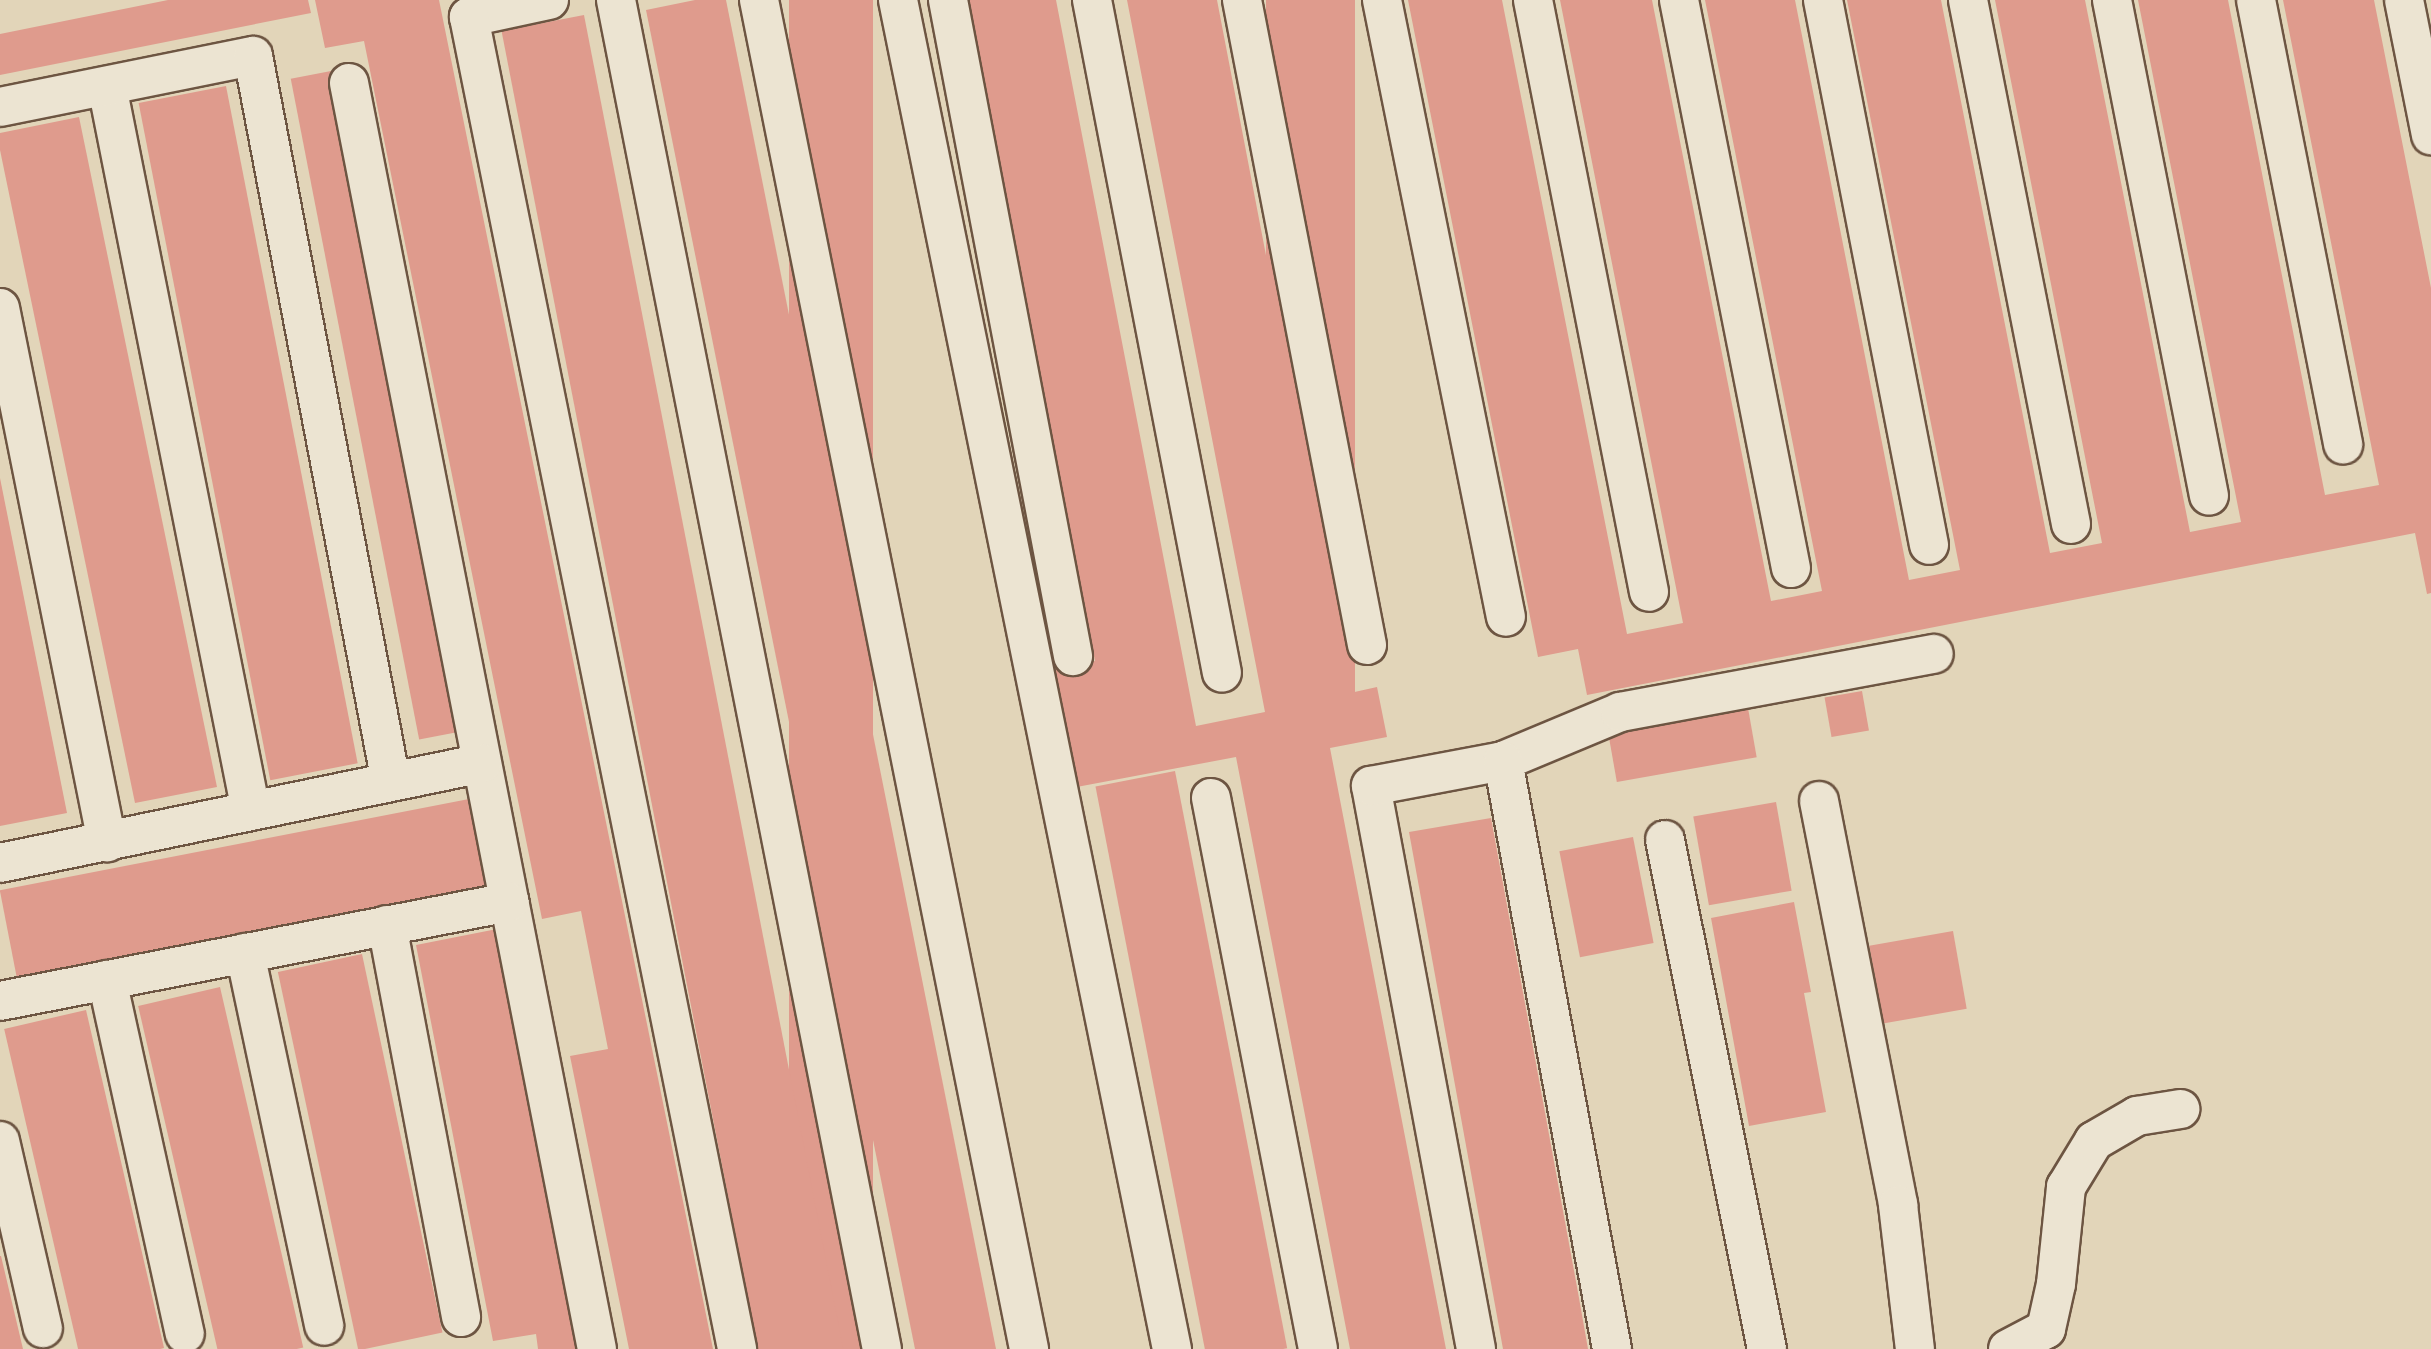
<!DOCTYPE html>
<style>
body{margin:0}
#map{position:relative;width:2431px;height:1349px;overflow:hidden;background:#e2d5b9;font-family:"Old Standard TT",serif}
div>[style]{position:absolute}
.building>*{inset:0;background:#df9b8d;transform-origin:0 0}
.roads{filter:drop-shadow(2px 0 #6d5542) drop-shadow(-2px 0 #6d5542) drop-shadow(0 2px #6d5542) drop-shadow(0 -2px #6d5542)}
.minor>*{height:38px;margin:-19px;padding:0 19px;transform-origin:19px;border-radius:19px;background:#ece4d2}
span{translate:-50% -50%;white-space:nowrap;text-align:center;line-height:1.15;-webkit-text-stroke:6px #ece4d2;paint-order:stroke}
</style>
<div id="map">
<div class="building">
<i style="clip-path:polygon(168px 0,308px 0,311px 13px,0 75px,0 34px)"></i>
<i style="clip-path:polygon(315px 0,439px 0,713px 1349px,629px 1349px,570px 1056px,608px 1049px,581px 911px,542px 919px,364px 41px,325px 48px)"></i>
<i style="clip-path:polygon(695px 0,726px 0,996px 1349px,915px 1349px,646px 10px)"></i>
<i style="left:789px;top:0;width:84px;height:1376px"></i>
<i style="clip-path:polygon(968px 0,1056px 0,1196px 726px,1265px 712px,1127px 0,1217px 0,1350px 693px,1377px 687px,1387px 737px,1330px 748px,1446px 1349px,1350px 1349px,1236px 757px,1066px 789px,1043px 671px,1095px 661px)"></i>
<i style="left:1266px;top:0;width:89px;height:705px"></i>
<i style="clip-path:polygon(1408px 0,1502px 0,1627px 634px,1683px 623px,1560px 0,1652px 0,1771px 601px,1822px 591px,1705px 0,1795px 0,1909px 580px,1960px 570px,1847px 0,1941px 0,2050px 553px,2102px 543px,1995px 0,2085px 0,2190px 532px,2241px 522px,2138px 0,2228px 0,2325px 495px,2379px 485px,2283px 0,2374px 0,2431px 288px,2431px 593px,2427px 594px,2415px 533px,1587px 695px,1578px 649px,1538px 657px)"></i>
<i style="left:584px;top:15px;width:1360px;height:84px;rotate:79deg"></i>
<i style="left:331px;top:71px;width:673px;height:41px;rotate:79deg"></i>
<i style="left:226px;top:86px;width:690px;height:89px;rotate:79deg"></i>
<i style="clip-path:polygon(79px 117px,217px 787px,135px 803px,0 150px,0 133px)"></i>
<i style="clip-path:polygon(0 478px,67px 813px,0 826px)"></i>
<i style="left:1862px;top:691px;width:40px;height:38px;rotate:80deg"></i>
<i style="left:1748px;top:708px;width:50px;height:142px;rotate:80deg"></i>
<i style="left:1175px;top:771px;width:588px;height:81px;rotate:79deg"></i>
<i style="left:469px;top:799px;width:90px;height:478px;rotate:79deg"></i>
<i style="left:1776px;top:802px;width:90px;height:84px;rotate:80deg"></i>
<i style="clip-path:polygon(1491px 818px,1579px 1298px,1588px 1349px,1503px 1349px,1409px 832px)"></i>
<i style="left:1633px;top:837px;width:108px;height:75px;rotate:79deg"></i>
<i style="clip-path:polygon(1794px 902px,1811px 992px,1804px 993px,1826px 1112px,1749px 1126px,1711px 918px)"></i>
<i style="clip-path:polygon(497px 929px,581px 1349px,538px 1349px,536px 1334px,493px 1341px,416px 945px)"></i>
<i style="left:1953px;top:931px;width:79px;height:85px;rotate:80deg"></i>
<i style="left:362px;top:954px;width:387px;height:86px;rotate:78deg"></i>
<i style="left:220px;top:987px;width:370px;height:84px;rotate:77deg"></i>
<i style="left:86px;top:1010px;width:347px;height:84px;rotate:77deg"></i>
<i style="clip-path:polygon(0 1256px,1px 1256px,23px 1349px,0 1349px)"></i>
</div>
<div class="roads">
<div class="minor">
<i style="left:549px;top:0;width:82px;rotate:168deg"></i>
<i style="left:469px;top:17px;width:1359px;rotate:78.62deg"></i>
<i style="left:616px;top:0;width:1375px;rotate:78.85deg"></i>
<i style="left:759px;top:0;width:1376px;rotate:78.68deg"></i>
<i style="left:898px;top:0;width:1377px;rotate:78.52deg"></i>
<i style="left:948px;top:0;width:668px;rotate:79.21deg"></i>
<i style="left:1092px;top:0;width:685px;rotate:79.07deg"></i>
<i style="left:1242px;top:0;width:657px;rotate:79.03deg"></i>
<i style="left:1382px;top:0;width:629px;rotate:78.64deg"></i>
<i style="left:1533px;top:0;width:603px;rotate:78.91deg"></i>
<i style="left:1679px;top:0;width:579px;rotate:78.85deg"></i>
<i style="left:1823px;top:0;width:555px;rotate:78.99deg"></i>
<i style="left:1968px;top:0;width:534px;rotate:78.88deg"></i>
<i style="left:2112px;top:0;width:505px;rotate:78.93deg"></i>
<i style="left:2256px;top:0;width:453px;rotate:78.9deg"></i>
<i style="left:2404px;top:0;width:138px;rotate:78.7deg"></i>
<i style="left:349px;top:83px;width:1290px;rotate:78.92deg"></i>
<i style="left:107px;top:86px;width:739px;rotate:78.77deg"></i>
<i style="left:0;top:107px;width:258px;rotate:-11.4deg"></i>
<i style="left:253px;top:56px;width:739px;rotate:79.24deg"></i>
<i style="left:0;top:308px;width:545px;rotate:78.67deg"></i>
<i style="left:1503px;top:761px;width:127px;rotate:-22.7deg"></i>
<i style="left:1620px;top:712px;width:319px;rotate:-10.5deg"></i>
<i style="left:1211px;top:798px;width:561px;rotate:79.01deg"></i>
<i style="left:1819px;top:801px;width:412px;rotate:78.9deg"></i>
<i style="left:1898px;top:1205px;width:145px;rotate:83.3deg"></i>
<i style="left:1665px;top:840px;width:519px;rotate:78.67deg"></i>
<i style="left:0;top:863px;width:492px;rotate:-11.7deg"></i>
<i style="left:387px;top:925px;width:399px;rotate:79.3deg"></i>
<i style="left:245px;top:953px;width:381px;rotate:78deg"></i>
<i style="left:107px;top:980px;width:362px;rotate:77.6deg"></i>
<i style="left:0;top:1001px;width:519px;rotate:-11.01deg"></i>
<i style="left:0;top:1141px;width:192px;rotate:77.1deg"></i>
<i style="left:1476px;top:1349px;width:573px;rotate:-100.56deg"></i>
<i style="left:1371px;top:786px;width:134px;rotate:-10.7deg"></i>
<i style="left:1503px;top:761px;width:598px;rotate:79.5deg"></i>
<i style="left:2008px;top:1349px;width:43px;rotate:-27.8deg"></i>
<i style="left:2046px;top:1329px;width:46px;rotate:-77.5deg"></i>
<i style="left:2056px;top:1284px;width:98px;rotate:-84.1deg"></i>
<i style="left:2066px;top:1187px;width:54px;rotate:-58.7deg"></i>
<i style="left:2094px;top:1141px;width:50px;rotate:-30.2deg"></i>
<i style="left:2137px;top:1116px;width:44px;rotate:-9.2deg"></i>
</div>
</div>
</div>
